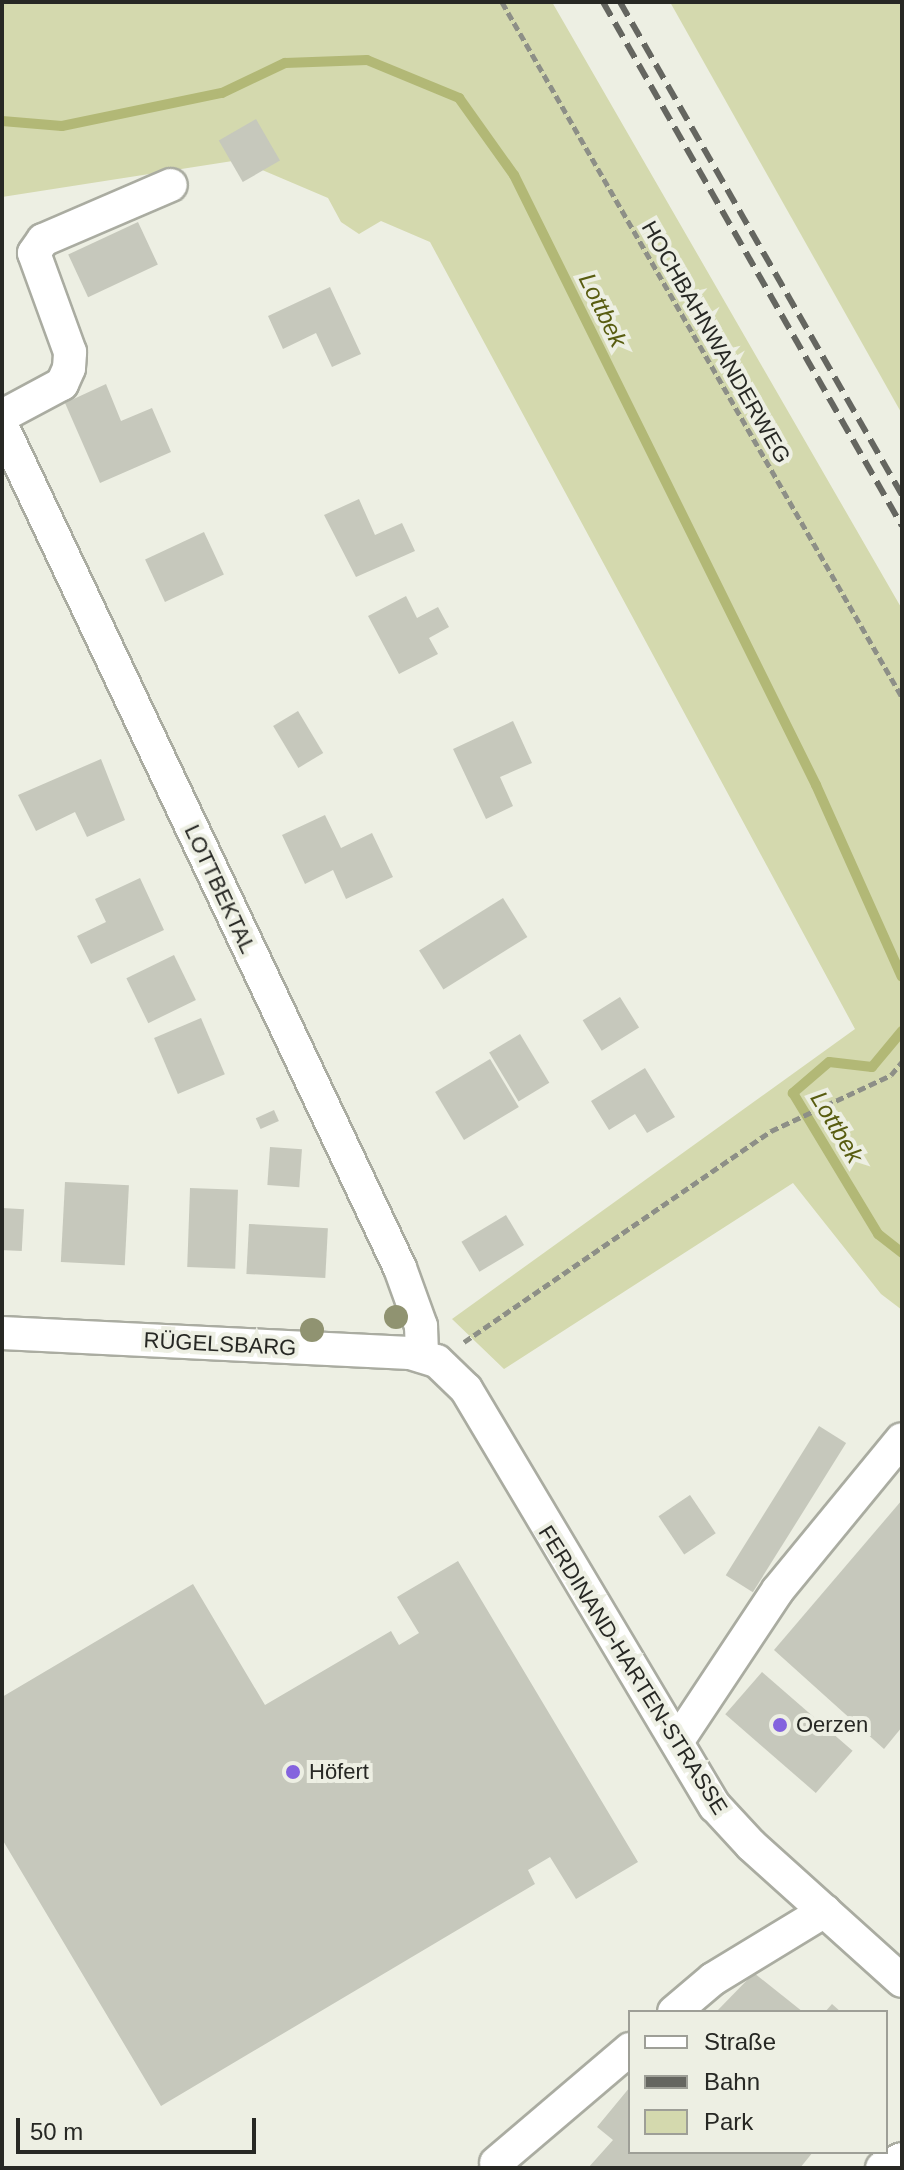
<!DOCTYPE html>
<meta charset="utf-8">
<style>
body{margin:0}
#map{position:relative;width:904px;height:2170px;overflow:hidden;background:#edefe3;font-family:Arial,sans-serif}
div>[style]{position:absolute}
.green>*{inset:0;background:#d4d9ae}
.stream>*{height:10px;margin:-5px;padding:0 5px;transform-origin:5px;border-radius:5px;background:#b2b876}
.building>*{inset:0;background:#c6c8bc;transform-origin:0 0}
.path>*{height:5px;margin-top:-2.5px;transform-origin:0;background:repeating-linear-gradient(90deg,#8d8f87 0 8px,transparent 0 12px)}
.roads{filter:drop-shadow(2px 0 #aaaca1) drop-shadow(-2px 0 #aaaca1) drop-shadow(0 2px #aaaca1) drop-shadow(0 -2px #aaaca1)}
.minor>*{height:32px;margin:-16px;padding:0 16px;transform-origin:16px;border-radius:16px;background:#fff}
.rail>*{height:6px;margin-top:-3px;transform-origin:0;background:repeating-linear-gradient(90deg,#656660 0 16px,transparent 0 24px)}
.trees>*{width:24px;height:24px;margin:-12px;border-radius:50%;background:#909371}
.dots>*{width:22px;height:22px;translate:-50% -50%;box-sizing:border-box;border:4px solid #edefe3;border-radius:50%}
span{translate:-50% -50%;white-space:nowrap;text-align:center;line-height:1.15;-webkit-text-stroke:8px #edefe3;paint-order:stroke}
.street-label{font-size:22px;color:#272824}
.poi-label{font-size:22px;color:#272824}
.left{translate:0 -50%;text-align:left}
.water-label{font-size:24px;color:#585c10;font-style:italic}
.frame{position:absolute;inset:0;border:4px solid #272824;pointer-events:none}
.legend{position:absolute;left:628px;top:2010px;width:260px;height:144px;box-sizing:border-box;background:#edefe3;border:2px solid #9e9f97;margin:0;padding:10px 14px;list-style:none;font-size:24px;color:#272824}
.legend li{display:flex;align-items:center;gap:16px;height:40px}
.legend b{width:40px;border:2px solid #9e9f97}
.scale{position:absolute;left:16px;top:2118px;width:240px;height:36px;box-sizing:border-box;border:4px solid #272824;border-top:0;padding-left:10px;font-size:24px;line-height:28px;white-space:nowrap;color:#272824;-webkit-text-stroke:6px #edefe3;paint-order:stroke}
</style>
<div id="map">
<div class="green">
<i style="clip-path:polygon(2px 2px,552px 2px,902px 609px,902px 1310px,881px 1294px,793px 1183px,504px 1369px,452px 1319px,855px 1029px,430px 242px,381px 221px,359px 234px,341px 222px,328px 198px,239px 160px,2px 197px)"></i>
<i style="clip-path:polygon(670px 2px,902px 2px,902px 414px)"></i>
</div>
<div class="stream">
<i style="left:2px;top:121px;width:60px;rotate:4.8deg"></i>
<i style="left:62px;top:126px;width:163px;rotate:-11.7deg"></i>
<i style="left:222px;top:93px;width:70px;rotate:-25.5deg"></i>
<i style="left:285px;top:63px;width:82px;rotate:-2.1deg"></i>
<i style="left:367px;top:60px;width:100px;rotate:22.4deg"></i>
<i style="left:459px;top:98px;width:95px;rotate:54.5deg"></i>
<i style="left:514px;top:175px;width:681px;rotate:63.66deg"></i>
<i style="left:816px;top:785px;width:210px;rotate:65.9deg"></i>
<i style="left:902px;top:1031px;width:47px;rotate:129.8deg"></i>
<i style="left:872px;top:1067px;width:43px;rotate:-173.4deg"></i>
<i style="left:829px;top:1062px;width:48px;rotate:139.3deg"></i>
<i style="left:793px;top:1093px;width:165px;rotate:58.9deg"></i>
<i style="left:878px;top:1234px;width:31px;rotate:38deg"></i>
</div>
<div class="building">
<i style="left:256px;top:119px;width:48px;height:43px;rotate:60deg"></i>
<i style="left:138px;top:222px;width:47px;height:77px;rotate:65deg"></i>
<i style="clip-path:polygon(330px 287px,361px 354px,332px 367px,316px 333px,283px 349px,268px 316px)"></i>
<i style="clip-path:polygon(106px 384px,121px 421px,152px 408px,171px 452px,100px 483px,65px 403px)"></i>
<i style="clip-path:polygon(359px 499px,375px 535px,402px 523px,415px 551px,356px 577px,324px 515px)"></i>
<i style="left:204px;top:532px;width:47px;height:65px;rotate:65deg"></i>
<i style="clip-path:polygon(406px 596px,417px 618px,438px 607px,449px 627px,429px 638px,438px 654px,399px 674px,368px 616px)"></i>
<i style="left:298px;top:711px;width:49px;height:29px;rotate:59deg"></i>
<i style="clip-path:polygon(513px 721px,532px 763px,500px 777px,513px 806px,486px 819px,453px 749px)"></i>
<i style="clip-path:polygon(101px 759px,125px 820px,87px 837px,75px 812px,36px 831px,18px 795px)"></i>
<i style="clip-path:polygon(325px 815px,341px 848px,372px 833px,393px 877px,346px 899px,333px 870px,305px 884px,282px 835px)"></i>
<i style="clip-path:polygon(140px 878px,164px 930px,91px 964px,77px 936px,106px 922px,95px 899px)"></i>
<i style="left:503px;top:898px;width:46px;height:99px;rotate:58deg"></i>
<i style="left:174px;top:955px;width:50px;height:53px;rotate:64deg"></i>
<i style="left:620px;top:997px;width:36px;height:44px;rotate:58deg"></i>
<i style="left:201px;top:1018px;width:61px;height:51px;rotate:67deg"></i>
<i style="left:520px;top:1034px;width:57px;height:36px;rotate:59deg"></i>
<i style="left:490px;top:1059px;width:56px;height:64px;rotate:59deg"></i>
<i style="clip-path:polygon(645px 1068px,675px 1117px,647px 1133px,635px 1114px,609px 1130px,591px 1101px)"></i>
<i style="left:274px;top:1110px;width:12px;height:20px;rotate:66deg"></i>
<i style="left:270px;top:1147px;width:32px;height:38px;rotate:4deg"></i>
<i style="left:65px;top:1182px;width:64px;height:80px;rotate:3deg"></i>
<i style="left:190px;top:1188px;width:48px;height:79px;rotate:2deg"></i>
<i style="left:2px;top:1208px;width:22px;height:42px;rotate:3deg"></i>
<i style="left:506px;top:1215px;width:35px;height:52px;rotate:59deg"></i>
<i style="left:249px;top:1224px;width:79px;height:50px;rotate:3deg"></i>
<i style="left:819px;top:1426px;width:32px;height:176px;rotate:32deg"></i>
<i style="left:690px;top:1495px;width:46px;height:38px;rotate:56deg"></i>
<i style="clip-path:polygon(902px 1500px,902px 1727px,884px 1749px,774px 1650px)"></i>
<i style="clip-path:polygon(458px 1561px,638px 1862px,576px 1899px,550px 1857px,528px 1870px,535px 1884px,161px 2106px,2px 1839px,2px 1697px,193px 1584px,265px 1705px,391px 1631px,399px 1645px,419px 1633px,397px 1597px)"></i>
<i style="left:762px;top:1672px;width:120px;height:56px;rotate:41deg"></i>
<i style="clip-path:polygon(754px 1973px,803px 2012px,716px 2012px)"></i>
<i style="clip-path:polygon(832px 2004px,841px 2012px,825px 2012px)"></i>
<i style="clip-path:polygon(630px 2087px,630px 2152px,813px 2152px,800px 2168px,588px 2168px,613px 2140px,597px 2127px)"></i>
</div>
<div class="path">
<i style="left:502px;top:2px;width:802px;rotate:60.08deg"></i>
<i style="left:464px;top:1342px;width:373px;rotate:-34.5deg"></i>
<i style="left:771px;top:1131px;width:132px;rotate:-25deg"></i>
<i style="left:891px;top:1075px;width:17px;rotate:-50deg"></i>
</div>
<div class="roads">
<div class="minor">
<i style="left:2px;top:416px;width:68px;rotate:-28.1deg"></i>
<i style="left:62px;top:384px;width:17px;rotate:-66deg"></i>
<i style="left:69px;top:368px;width:16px;rotate:-86deg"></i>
<i style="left:70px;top:352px;width:105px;rotate:-110deg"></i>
<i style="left:34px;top:253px;width:16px;rotate:-55deg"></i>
<i style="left:43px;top:240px;width:139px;rotate:-23.3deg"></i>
<i style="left:2px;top:426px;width:931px;rotate:64.7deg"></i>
<i style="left:400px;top:1268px;width:62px;rotate:70.1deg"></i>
<i style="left:421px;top:1326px;width:30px;rotate:88deg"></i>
<i style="left:2px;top:1333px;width:408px;rotate:2.8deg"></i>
<i style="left:410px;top:1353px;width:28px;rotate:17deg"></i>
<i style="left:437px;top:1361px;width:40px;rotate:44deg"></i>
<i style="left:466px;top:1389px;width:486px;rotate:59.2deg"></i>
<i style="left:715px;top:1806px;width:53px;rotate:47.3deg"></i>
<i style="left:751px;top:1845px;width:203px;rotate:42deg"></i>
<i style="left:677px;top:1742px;width:182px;rotate:-56.4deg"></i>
<i style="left:778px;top:1590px;width:195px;rotate:-50.6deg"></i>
<i style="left:674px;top:2012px;width:51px;rotate:-40.2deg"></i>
<i style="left:713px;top:1979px;width:131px;rotate:-31.3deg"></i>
<i style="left:496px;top:2163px;width:176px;rotate:-40.4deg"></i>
<i style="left:882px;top:2168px;width:22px;rotate:-24deg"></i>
</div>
</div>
<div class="rail">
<i style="left:603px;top:2px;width:603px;rotate:60.29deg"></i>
<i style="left:620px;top:2px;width:568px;rotate:60.23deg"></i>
</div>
<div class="trees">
<i style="left:396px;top:1317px"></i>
<i style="left:312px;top:1330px"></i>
</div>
<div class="dots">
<i style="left:780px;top:1725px;background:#8463de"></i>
<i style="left:293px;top:1772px;background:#8463de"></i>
</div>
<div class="street-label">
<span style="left:716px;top:342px;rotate:60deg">HOCHBAHNWANDERWEG</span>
<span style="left:220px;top:889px;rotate:65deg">LOTTBEKTAL</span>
<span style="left:220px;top:1344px;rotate:3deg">RÜGELSBARG</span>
<span style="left:633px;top:1670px;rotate:58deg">FERDINAND-HARTEN-STRASSE</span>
</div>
<div class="poi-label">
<span class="left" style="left:796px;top:1725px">Oerzen</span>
<span class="left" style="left:309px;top:1772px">Höfert</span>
</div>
<div class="water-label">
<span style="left:603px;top:310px;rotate:64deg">Lottbek</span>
<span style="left:837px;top:1127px;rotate:59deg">Lottbek</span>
</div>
<div class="frame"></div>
<ul class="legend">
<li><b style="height:10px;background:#fff"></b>Straße</li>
<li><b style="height:10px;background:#656660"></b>Bahn</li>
<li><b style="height:22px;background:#d4d9ae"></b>Park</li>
</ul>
<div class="scale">50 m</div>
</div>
